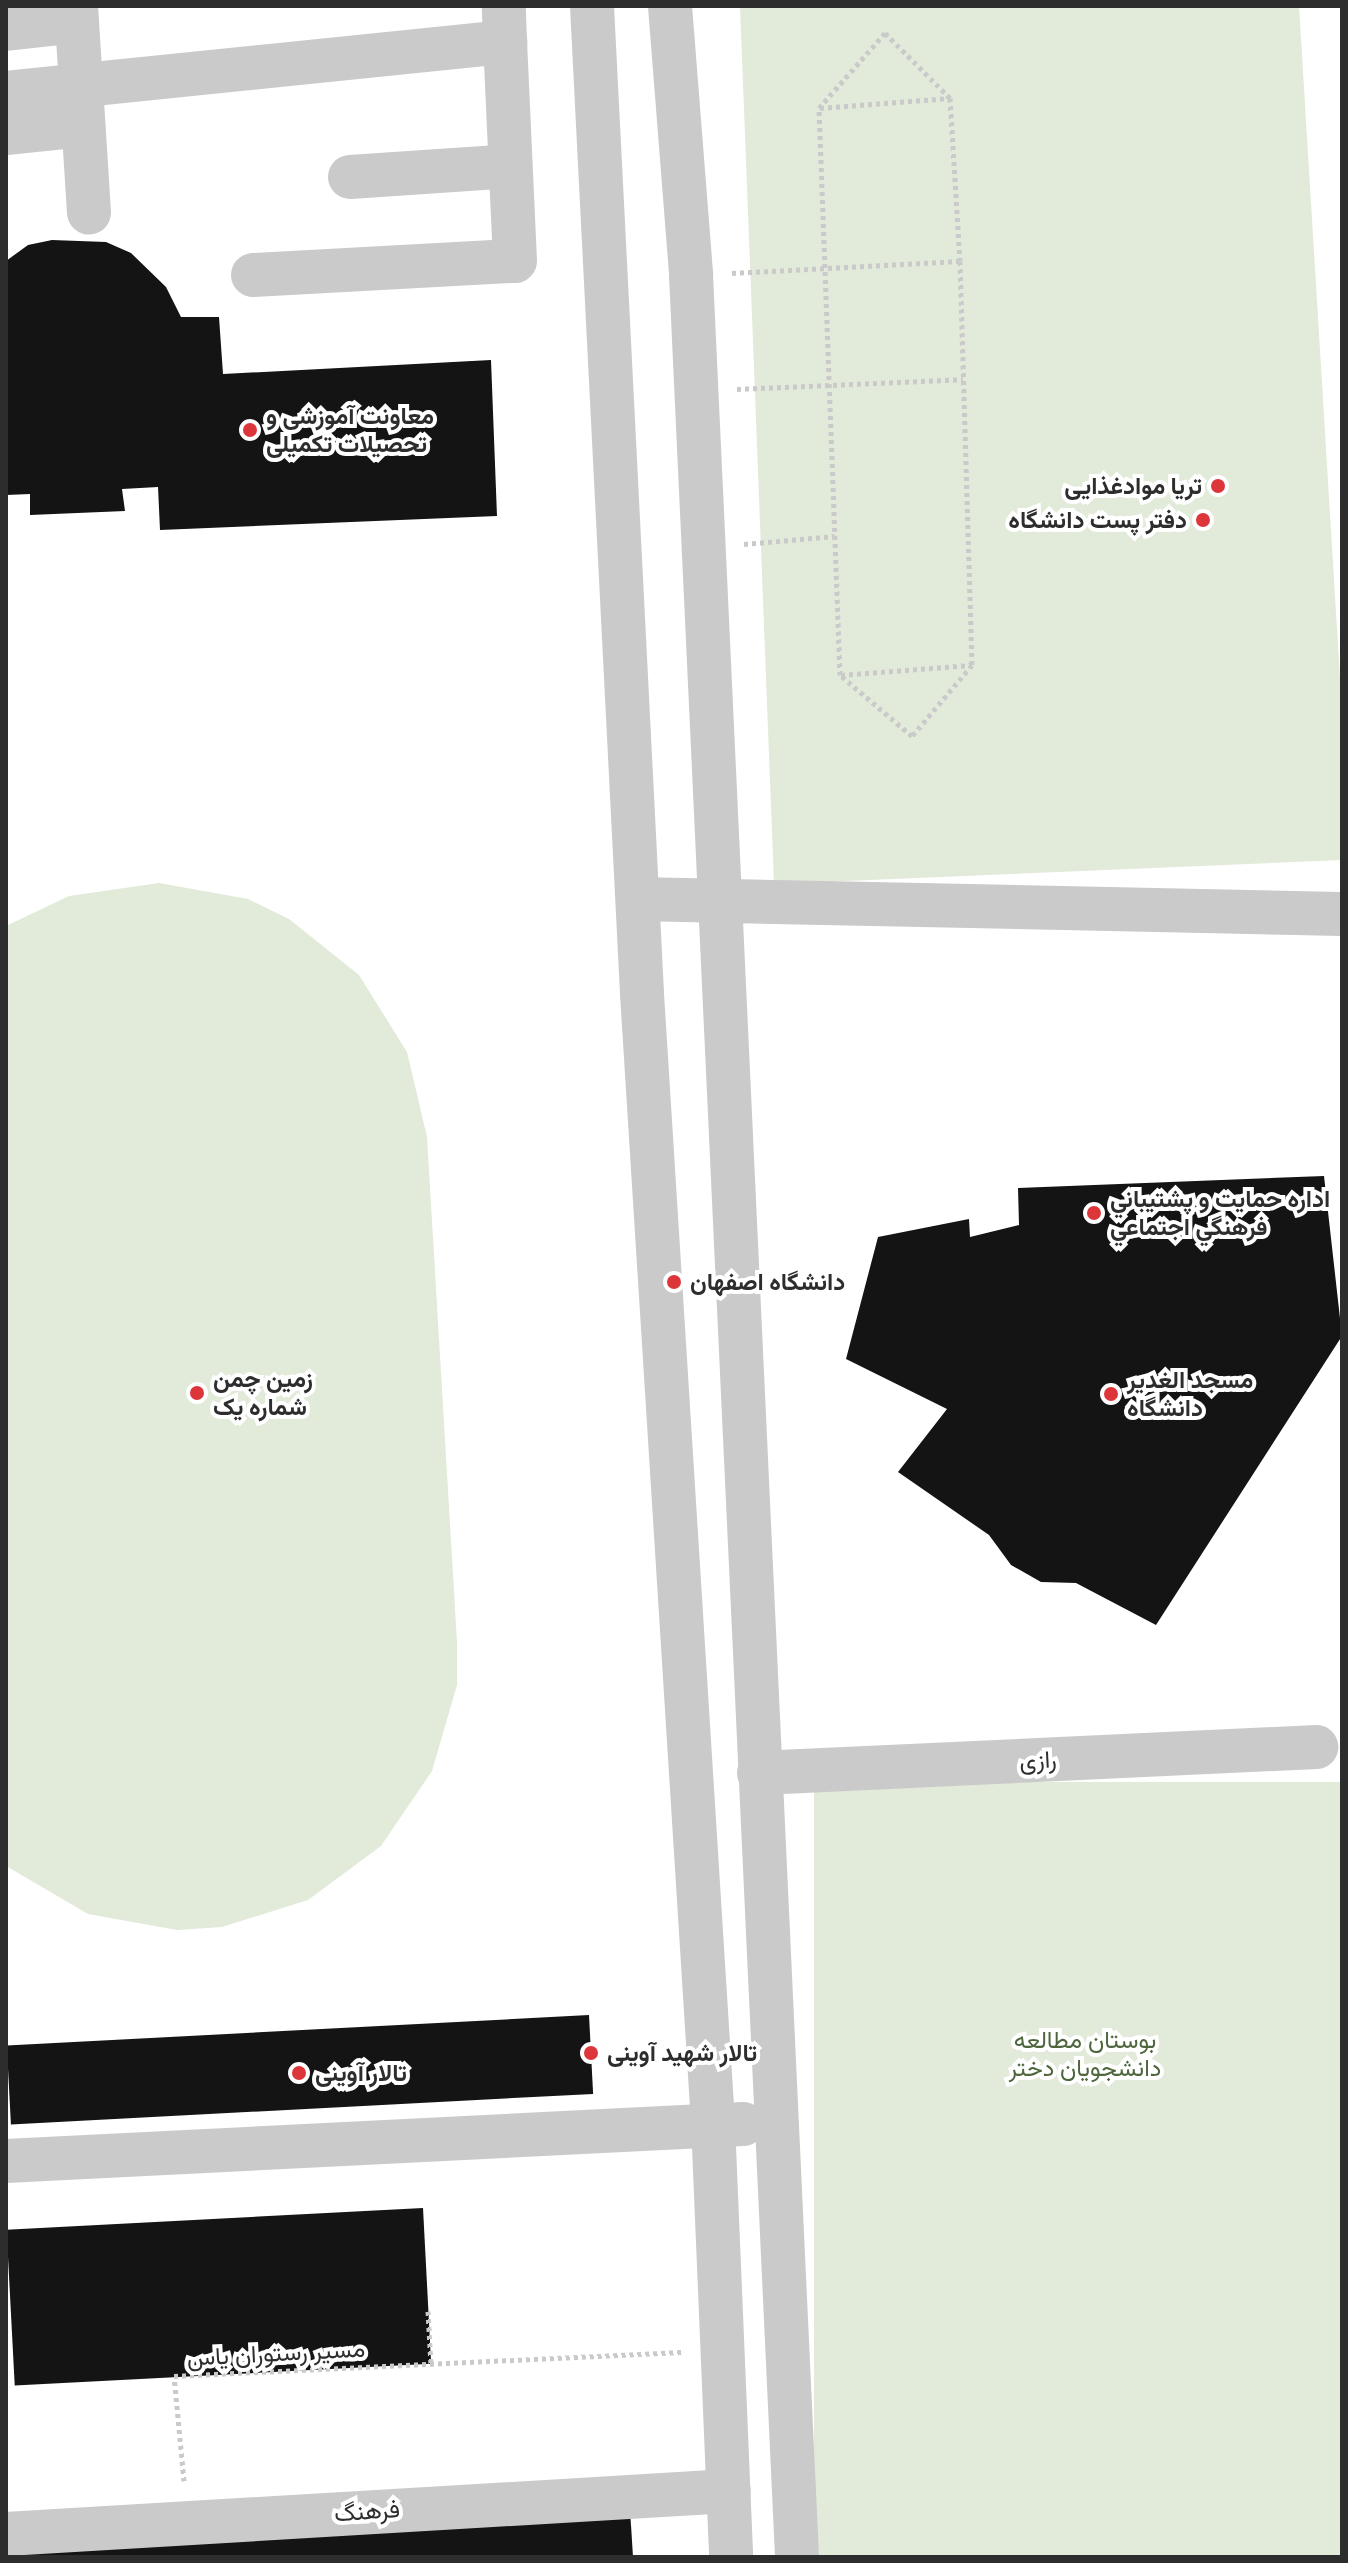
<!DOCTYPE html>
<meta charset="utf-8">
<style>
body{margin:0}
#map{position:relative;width:1348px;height:2563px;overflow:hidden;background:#fff;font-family:"Public Sans",Vazirmatn,sans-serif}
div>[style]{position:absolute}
.green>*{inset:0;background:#e2eada;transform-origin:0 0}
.building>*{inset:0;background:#141414;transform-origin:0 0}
.path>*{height:5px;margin-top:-2.5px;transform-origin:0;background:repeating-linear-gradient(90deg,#cacaca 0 4px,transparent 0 8px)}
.minor>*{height:44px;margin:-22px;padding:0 22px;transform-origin:22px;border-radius:22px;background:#cacaca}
.dots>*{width:22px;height:22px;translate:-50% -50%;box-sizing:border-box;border:4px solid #fff;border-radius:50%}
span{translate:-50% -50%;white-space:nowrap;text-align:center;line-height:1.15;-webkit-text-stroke:8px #fff;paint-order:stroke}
.poi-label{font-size:24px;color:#2d2d2d;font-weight:700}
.left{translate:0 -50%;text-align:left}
.right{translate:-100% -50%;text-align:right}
.street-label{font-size:24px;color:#2d2d2d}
.park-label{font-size:24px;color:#4e663c}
.frame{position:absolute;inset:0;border:8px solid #2d2d2d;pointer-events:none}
</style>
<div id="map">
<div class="green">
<i style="clip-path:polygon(740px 6px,1299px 6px,1342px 711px,1342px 860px,774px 884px)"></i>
<i style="clip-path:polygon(159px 883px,248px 899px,289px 919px,359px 975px,407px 1052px,427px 1137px,457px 1642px,457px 1685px,432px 1771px,381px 1846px,308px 1900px,222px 1927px,177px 1930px,88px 1914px,6px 1866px,6px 926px,69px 896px)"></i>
<i style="left:1342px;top:1782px;width:775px;height:528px;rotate:90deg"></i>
</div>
<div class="building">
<i style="clip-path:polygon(52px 240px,106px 242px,131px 253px,166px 287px,181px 317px,219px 317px,223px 374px,491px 360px,497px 516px,160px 530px,158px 487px,122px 489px,125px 511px,30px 515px,30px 494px,6px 495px,6px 261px,28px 245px)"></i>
<i style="clip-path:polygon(1324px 1176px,1342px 1336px,1156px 1625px,1076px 1583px,1041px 1582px,1011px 1565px,989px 1535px,898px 1472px,947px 1409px,846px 1359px,878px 1237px,969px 1219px,970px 1237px,1019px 1225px,1018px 1188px)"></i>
<i style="left:589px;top:2015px;width:79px;height:583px;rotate:87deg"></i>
<i style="left:423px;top:2208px;width:156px;height:417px;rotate:87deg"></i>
<i style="clip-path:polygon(629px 2494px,633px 2557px,6px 2557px,6px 2534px)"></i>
</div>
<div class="path">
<i style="left:885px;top:33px;width:92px;rotate:45deg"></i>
<i style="left:950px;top:98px;width:163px;rotate:86.5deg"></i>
<i style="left:960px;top:261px;width:404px;rotate:88.3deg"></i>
<i style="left:972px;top:665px;width:93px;rotate:130.2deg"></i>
<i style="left:912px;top:736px;width:94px;rotate:-139.7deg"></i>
<i style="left:840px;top:675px;width:567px;rotate:-92.12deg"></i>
<i style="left:819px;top:108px;width:100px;rotate:-48.7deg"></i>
<i style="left:820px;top:108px;width:130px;rotate:-4.4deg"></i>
<i style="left:732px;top:273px;width:228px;rotate:-3deg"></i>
<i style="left:737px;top:389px;width:226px;rotate:-2.5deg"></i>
<i style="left:744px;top:544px;width:91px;rotate:-5deg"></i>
<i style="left:841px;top:675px;width:130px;rotate:-4.4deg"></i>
<i style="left:428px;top:2311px;width:53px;rotate:86.8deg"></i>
<i style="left:184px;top:2481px;width:105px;rotate:-95.4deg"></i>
<i style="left:174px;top:2376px;width:508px;rotate:-2.71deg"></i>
</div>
<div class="minor">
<i style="left:76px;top:6px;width:207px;rotate:86.4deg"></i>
<i style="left:592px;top:6px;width:989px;rotate:87.1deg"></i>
<i style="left:642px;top:994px;width:1131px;rotate:86.4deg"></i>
<i style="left:713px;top:2123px;width:434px;rotate:87.6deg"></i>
<i style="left:670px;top:6px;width:270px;rotate:85.5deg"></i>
<i style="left:691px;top:275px;width:2284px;rotate:87.34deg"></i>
<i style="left:6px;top:29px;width:71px;rotate:-6.4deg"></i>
<i style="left:6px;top:93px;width:502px;rotate:-5.84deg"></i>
<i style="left:505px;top:42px;width:36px;rotate:-92deg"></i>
<i style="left:6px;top:133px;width:77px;rotate:-5.9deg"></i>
<i style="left:350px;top:177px;width:160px;rotate:-3.9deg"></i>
<i style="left:253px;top:275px;width:262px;rotate:-3.1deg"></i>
<i style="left:515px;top:261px;width:219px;rotate:-92.6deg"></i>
<i style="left:638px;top:899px;width:704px;rotate:1.22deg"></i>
<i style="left:759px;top:1773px;width:558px;rotate:-2.67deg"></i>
<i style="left:6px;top:2161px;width:738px;rotate:-2.87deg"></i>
<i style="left:6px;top:2534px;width:724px;rotate:-3.4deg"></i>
</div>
<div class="dots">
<i style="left:250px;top:430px;background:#dc363b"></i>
<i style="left:1218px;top:486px;background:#dc363b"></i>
<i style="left:1203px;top:520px;background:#dc363b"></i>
<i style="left:1094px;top:1213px;background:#dc363b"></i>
<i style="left:674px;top:1282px;background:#dc363b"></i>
<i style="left:197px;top:1393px;background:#dc363b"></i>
<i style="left:1111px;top:1394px;background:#dc363b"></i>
<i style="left:591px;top:2053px;background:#dc363b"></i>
<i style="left:299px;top:2073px;background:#dc363b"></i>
</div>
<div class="poi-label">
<span class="left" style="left:266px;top:430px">معاونت آموزشی و<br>تحصیلات تکمیلی</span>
<span class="right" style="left:1202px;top:486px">تریا موادغذایی</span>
<span class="right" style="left:1187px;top:520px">دفتر پست دانشگاه</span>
<span class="left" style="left:1110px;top:1213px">اداره حمايت و پشتيباني<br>فرهنگي اجتماعي</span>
<span class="left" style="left:690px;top:1282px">دانشگاه اصفهان</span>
<span class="left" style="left:213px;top:1393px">زمین چمن<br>شماره یک</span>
<span class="left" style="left:1127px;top:1394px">مسجد الغدیر<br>دانشگاه</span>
<span class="left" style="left:607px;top:2053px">تالار شهید آوینی</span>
<span class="left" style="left:315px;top:2073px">تالار آوینی</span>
</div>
<div class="street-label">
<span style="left:1038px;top:1760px;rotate:-3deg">رازی</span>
<span style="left:276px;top:2353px;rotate:-3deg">مسیر رستوران یاس</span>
<span style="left:367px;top:2511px;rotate:-4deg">فرهنگ</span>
</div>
<div class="park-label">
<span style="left:1085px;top:2054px">بوستان مطالعه<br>دانشجویان دختر</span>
</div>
<div class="frame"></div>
</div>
